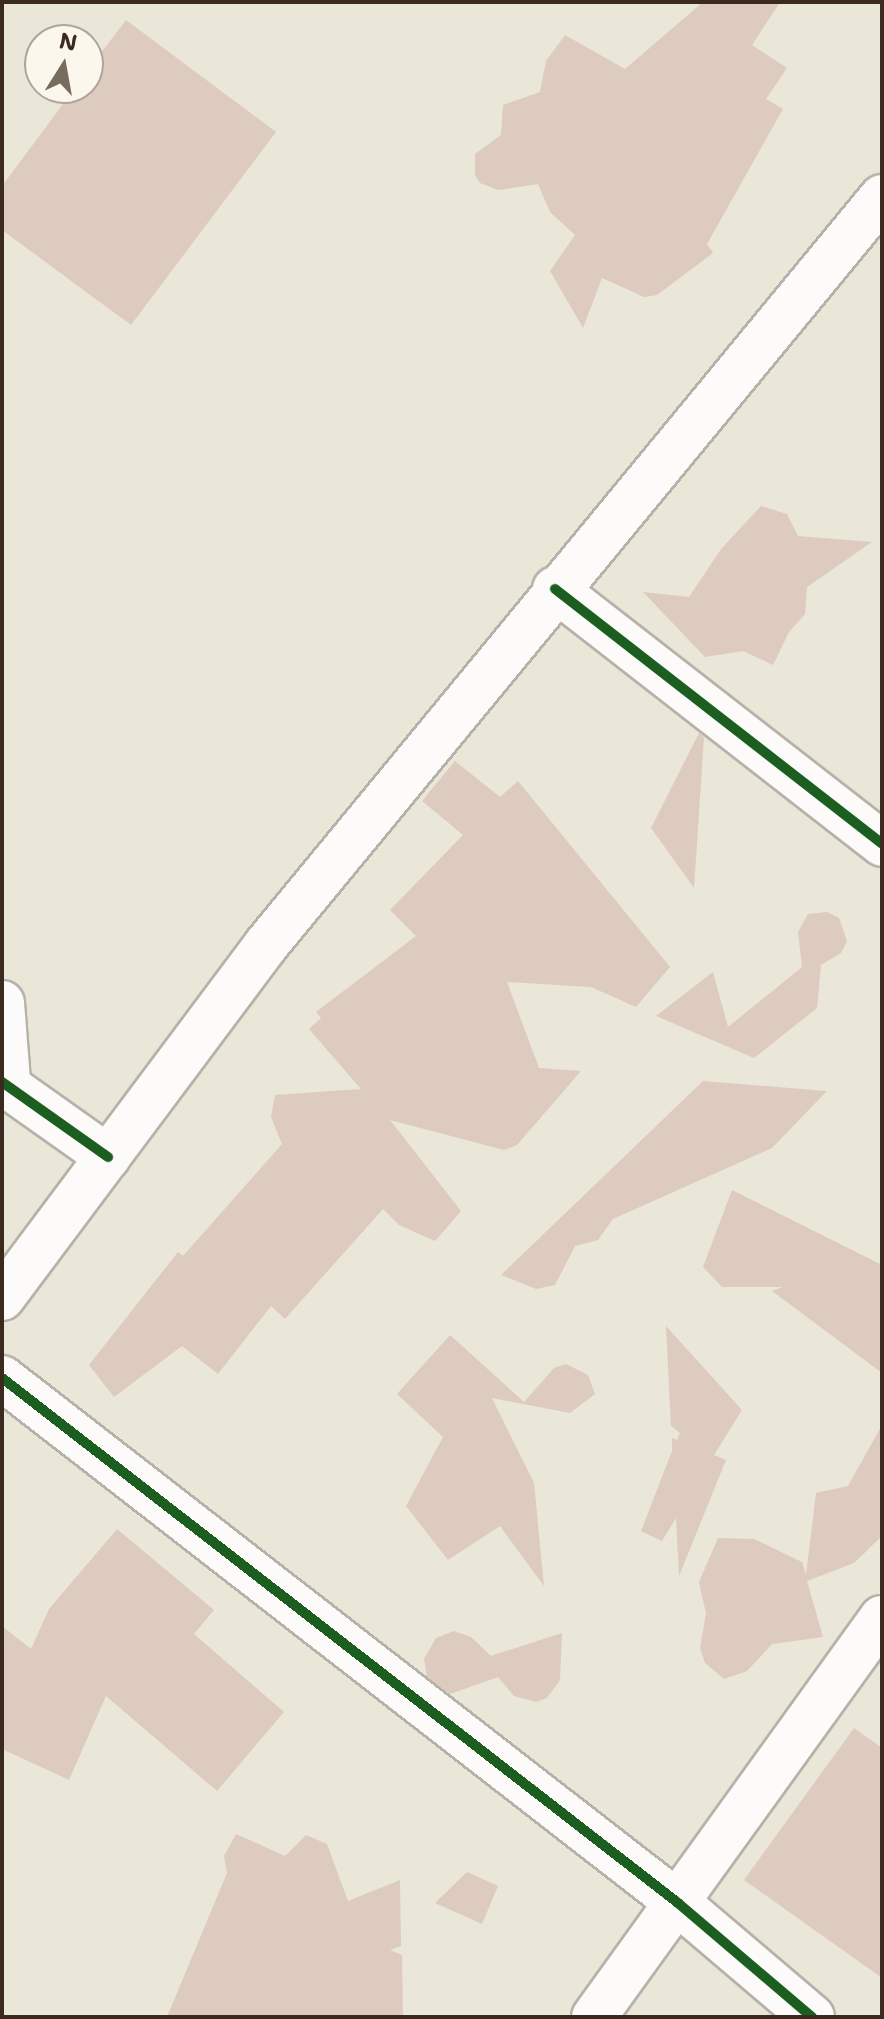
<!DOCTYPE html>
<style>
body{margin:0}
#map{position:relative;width:884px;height:2019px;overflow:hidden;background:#eae6d8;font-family:"Shantell Sans",sans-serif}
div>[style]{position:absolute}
.building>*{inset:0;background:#ddcbbf}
.roads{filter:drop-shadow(2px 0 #b6b2a9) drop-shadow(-2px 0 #b6b2a9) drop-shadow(0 2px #b6b2a9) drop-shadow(0 -2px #b6b2a9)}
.minor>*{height:44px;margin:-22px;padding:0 22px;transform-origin:22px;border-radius:22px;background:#fcfbf9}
.primary>*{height:44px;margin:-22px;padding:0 22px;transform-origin:22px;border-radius:22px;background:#fcfbf9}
.cycleway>*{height:10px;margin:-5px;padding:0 5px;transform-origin:5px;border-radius:5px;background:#1b5e20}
span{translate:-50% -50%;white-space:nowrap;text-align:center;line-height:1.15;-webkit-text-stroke:6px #fbf7ec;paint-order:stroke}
.frame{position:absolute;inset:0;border:4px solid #3b2a1e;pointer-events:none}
.north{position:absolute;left:24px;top:24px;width:80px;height:80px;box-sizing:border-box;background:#fbf7ec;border:2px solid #aea59a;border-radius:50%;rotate:11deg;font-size:22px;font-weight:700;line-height:32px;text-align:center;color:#3b2a1e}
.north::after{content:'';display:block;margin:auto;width:28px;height:36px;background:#786c5f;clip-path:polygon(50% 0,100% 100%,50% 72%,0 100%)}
</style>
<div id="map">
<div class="building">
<i style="clip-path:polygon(703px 2px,780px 2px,752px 45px,787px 68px,766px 99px,783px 109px,707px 244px,713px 253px,657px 295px,644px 297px,602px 278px,583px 328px,550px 271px,575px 235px,550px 212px,538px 184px,498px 190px,480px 183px,475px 175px,475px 154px,501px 135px,503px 105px,540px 92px,546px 61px,565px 35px,625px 69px)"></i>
<i style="clip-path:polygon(126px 20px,276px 132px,131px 325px,2px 230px,2px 186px,75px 88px,88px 88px,88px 70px)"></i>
<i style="clip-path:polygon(761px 506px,787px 514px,798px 536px,872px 542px,807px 587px,805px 614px,789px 632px,773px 665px,743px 651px,705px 657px,643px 592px,689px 597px,721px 549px)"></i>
<i style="clip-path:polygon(699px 733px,704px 737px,694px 888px,651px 828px)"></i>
<i style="clip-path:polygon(455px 761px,500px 797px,518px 781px,670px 967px,636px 1007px,591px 987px,507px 982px,539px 1068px,581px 1071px,517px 1145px,504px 1150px,390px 1120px,461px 1211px,435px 1241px,399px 1225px,383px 1209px,285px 1319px,271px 1306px,218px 1374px,182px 1346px,114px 1397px,89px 1365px,178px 1252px,183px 1256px,282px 1144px,271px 1117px,275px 1095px,361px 1089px,309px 1029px,321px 1018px,316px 1012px,416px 936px,390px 910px,463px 835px,422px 801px)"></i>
<i style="clip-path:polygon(827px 912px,839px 918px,847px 941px,841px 953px,821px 965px,817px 1008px,754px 1058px,656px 1016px,713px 972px,728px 1027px,802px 967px,798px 932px,808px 914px)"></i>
<i style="clip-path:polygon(703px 1081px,827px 1091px,772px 1148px,613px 1219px,598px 1240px,575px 1246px,555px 1285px,536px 1289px,501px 1275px)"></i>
<i style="clip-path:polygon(732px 1190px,882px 1265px,882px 1373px,772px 1291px,783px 1287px,722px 1287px,703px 1267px)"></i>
<i style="clip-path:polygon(666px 1326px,742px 1410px,714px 1455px,726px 1460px,679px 1576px,676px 1518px,662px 1541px,641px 1531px,672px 1451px,672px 1438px,677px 1440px,680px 1433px,671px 1426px)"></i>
<i style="clip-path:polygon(450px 1335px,524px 1402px,554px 1368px,566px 1364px,588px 1375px,595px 1394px,570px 1413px,492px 1398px,534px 1483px,544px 1586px,500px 1526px,448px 1560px,406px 1506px,443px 1437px,397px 1394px)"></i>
<i style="clip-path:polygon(882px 1425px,882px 1536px,854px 1563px,807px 1581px,823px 1637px,772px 1644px,747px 1671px,724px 1679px,705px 1663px,700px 1648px,706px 1613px,699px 1582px,718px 1538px,754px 1539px,802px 1562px,806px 1575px,816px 1493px,848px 1486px)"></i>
<i style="clip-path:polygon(117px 1529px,214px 1610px,194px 1634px,284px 1712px,217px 1791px,106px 1696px,69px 1780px,2px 1749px,2px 1626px,31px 1649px,49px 1609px)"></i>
<i style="clip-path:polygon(454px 1631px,471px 1637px,491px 1656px,562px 1633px,560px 1680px,547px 1698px,536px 1702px,514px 1696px,498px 1677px,450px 1694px,427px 1677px,424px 1659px,436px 1638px)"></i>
<i style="clip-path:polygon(854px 1728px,882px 1748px,882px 1978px,744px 1880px)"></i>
<i style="clip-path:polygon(236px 1834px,285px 1856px,306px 1835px,327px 1844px,348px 1901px,400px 1880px,401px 1946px,390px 1950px,402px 1955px,403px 2017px,167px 2017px,227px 1873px,224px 1856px)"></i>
<i style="clip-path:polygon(467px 1872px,498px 1886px,482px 1924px,435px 1903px)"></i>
</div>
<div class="roads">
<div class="minor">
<i style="left:555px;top:589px;width:415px;rotate:37.9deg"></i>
<i style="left:2px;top:1003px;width:78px;rotate:85.6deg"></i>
<i style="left:2px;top:1082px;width:130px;rotate:35.3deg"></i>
<i style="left:2px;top:1378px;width:856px;rotate:37.83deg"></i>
<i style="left:678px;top:1903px;width:176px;rotate:40.4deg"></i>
<i style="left:594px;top:2017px;width:492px;rotate:-54.2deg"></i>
</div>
<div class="primary">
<i style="left:2px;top:1298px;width:441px;rotate:-53.2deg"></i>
<i style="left:266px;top:945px;width:969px;rotate:-50.53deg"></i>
</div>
</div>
<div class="cycleway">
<i style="left:555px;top:589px;width:415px;rotate:37.9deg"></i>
<i style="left:2px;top:1082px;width:130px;rotate:35.3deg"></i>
<i style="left:2px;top:1378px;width:856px;rotate:37.83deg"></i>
<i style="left:678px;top:1903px;width:176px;rotate:40.4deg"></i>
</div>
<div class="frame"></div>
<div class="north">N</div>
</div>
